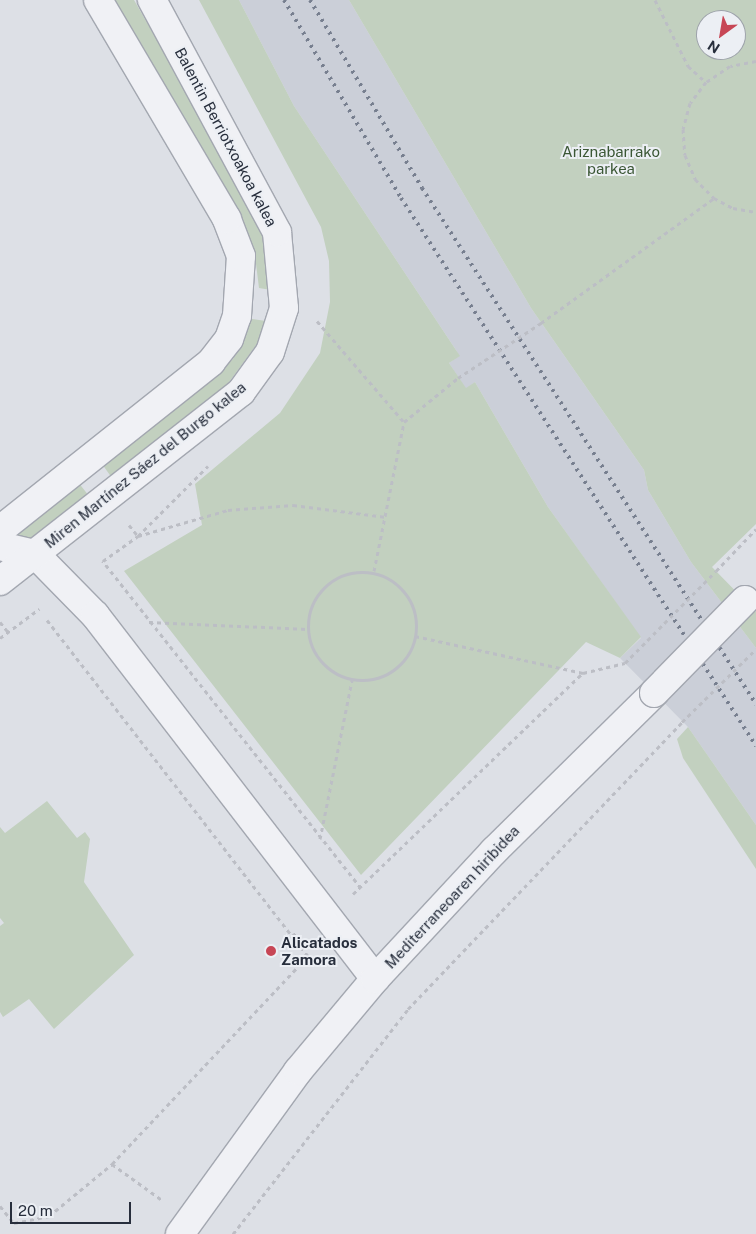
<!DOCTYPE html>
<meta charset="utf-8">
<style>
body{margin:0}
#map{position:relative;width:756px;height:1234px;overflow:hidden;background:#dde0e6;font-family:"Public Sans",sans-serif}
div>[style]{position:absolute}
.built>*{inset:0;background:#cbcfd8}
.green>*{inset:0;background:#c2d0bf}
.path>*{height:3px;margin-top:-1.5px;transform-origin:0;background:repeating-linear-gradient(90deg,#bcbec5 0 4px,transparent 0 8px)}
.path>.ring{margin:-1.5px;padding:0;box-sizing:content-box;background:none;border:3px solid #bcbec5;border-radius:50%}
.roads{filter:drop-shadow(1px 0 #a3a7b0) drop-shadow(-1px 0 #a3a7b0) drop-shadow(0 1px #a3a7b0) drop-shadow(0 -1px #a3a7b0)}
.minor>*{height:28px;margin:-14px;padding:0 14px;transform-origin:14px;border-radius:14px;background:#f0f1f5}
.rail>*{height:4px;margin-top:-2px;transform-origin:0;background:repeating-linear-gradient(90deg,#777f8f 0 2.5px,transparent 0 7.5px)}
.path-bridge>*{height:3px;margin-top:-1.5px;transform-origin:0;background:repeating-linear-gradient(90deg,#bcbec5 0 4px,transparent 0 8px)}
.bridges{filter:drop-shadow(1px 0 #a3a7b0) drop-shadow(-1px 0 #a3a7b0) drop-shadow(0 1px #a3a7b0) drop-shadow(0 -1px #a3a7b0)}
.minor-bridge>*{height:28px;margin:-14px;padding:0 14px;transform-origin:14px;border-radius:14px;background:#f0f1f5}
.dots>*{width:14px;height:14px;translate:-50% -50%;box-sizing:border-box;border:2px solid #eceff4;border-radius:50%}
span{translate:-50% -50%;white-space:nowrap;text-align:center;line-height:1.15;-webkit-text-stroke:4px #eceff4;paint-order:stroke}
.street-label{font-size:15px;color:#272e3c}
.park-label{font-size:15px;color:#3b5735}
.poi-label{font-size:15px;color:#272e3c;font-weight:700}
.left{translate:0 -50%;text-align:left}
.north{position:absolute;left:696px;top:10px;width:50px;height:50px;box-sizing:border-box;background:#eceff4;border:1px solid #9da2aa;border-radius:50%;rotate:212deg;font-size:14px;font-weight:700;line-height:20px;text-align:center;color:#272e3c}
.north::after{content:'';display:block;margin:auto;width:18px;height:22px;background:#c74655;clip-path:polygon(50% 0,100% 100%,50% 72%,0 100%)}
.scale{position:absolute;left:10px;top:1202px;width:121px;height:22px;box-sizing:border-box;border:2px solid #272e3c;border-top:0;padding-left:6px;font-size:15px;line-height:18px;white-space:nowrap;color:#272e3c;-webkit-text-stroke:4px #eceff4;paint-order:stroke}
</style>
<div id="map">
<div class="built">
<i style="clip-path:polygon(239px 0,349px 0,531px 308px,644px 470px,648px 490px,691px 562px,756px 648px,756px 825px,688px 727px,620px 658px,641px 638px,548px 507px,475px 382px,466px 389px,449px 363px,459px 356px,456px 350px,294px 106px)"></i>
</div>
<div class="green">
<i style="clip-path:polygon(110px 0,134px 0,254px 209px,266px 243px,271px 290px,259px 288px,254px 248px,241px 220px)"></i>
<i style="clip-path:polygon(199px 0,239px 0,294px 106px,456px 350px,460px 356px,449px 363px,466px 388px,475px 382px,548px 507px,641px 637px,620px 658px,586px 642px,361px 875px,124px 571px,202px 525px,195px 484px,280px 413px,320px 353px,330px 302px,329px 261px,321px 227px)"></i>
<i style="clip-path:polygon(evenodd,349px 0,756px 0,756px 524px,712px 567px,756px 612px,756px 648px,691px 562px,648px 490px,644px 470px,531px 308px,349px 0,706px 20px,736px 20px,736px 50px,706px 50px,706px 20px)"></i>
<i style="clip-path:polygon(252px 319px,266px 321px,257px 344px,224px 389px,112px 478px,102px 464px,213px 379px,233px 359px)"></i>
<i style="clip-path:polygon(78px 482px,89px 496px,30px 543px,9px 534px)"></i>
<i style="clip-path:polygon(688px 727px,756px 825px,756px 869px,683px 758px,677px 739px)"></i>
<i style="clip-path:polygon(47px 801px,77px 838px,85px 832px,90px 839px,84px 882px,134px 955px,54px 1029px,29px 999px,3px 1017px,0 1012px,0 926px,4px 923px,0 918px,0 827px,5px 833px)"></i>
</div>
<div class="path">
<i style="left:655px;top:0;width:74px;rotate:63.4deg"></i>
<i style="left:688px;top:66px;width:24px;rotate:42deg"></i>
<i style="left:756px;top:61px;width:26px;rotate:169deg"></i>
<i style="left:730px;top:66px;width:29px;rotate:146deg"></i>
<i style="left:706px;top:82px;width:26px;rotate:127deg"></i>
<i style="left:690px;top:103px;width:27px;rotate:105deg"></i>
<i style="left:683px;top:129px;width:26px;rotate:86deg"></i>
<i style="left:685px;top:155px;width:26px;rotate:67deg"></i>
<i style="left:695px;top:179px;width:27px;rotate:45deg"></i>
<i style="left:714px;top:198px;width:21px;rotate:28deg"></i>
<i style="left:733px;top:208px;width:23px;rotate:10deg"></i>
<i style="left:317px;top:321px;width:133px;rotate:49.3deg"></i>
<i style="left:541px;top:323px;width:213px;rotate:-35.8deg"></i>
<i style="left:129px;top:525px;width:14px;rotate:51deg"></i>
<i style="left:138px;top:536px;width:99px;rotate:-45deg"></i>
<i style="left:374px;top:571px;width:152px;rotate:-78.6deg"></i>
<i style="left:404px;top:422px;width:70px;rotate:-39.2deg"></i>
<i style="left:716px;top:571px;width:58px;rotate:-46.4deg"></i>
<i class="ring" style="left:308px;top:572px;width:105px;height:105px"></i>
<i style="left:47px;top:620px;width:400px;rotate:52.2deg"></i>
<i style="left:0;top:622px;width:13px;rotate:51deg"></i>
<i style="left:149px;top:622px;width:158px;rotate:2.5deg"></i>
<i style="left:415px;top:636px;width:172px;rotate:12.4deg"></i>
<i style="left:583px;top:673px;width:43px;rotate:-13.4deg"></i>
<i style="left:0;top:638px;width:49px;rotate:-36.6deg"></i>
<i style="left:320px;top:839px;width:162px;rotate:-78.6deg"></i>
<i style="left:361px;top:888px;width:417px;rotate:-128.3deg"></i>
<i style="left:103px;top:561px;width:43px;rotate:-35.5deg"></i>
<i style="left:138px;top:536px;width:94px;rotate:-16.1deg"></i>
<i style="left:228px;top:510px;width:65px;rotate:-4.4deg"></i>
<i style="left:293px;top:505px;width:94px;rotate:7.4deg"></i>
<i style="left:353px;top:894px;width:319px;rotate:-43.9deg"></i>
<i style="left:112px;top:1164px;width:62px;rotate:35.8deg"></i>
<i style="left:0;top:1206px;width:22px;rotate:51deg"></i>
<i style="left:14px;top:1223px;width:36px;rotate:-11deg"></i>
<i style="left:49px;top:1216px;width:82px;rotate:-39.5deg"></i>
<i style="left:112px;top:1164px;width:286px;rotate:-46.7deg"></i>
<i style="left:308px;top:956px;width:26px;rotate:-129deg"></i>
<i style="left:292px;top:936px;width:5px;rotate:-37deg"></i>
<i style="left:233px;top:1234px;width:285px;rotate:-52.1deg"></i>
<i style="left:408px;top:1009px;width:397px;rotate:-46.3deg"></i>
</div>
<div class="roads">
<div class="minor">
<i style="left:0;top:530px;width:270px;rotate:-38.5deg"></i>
<i style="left:211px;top:362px;width:29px;rotate:-52deg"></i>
<i style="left:229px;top:339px;width:24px;rotate:-71deg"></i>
<i style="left:237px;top:316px;width:60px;rotate:-86.2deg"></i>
<i style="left:241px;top:256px;width:40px;rotate:-111deg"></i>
<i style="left:227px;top:219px;width:254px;rotate:-120.5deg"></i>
<i style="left:0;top:546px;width:36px;rotate:13deg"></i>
<i style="left:35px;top:554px;width:86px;rotate:45.5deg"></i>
<i style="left:95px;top:615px;width:459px;rotate:52.4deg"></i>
<i style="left:0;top:581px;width:306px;rotate:-38.1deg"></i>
<i style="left:241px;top:392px;width:49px;rotate:-54.1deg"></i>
<i style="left:270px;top:352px;width:46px;rotate:-72.3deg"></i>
<i style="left:284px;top:308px;width:76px;rotate:-95.3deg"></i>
<i style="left:277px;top:232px;width:264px;rotate:-118.3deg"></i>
<i style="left:180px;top:1234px;width:201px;rotate:-54.1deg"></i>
<i style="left:298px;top:1071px;width:120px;rotate:-50.1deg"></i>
<i style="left:375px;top:979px;width:175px;rotate:-47.1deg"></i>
<i style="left:494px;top:851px;width:225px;rotate:-44.6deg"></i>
</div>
</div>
<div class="rail">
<i style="left:284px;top:0;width:230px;rotate:59.4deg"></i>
<i style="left:401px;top:198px;width:653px;rotate:57.06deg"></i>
<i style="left:310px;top:0;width:219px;rotate:59.2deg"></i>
<i style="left:422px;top:188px;width:615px;rotate:57.09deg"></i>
</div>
<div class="path-bridge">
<i style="left:458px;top:378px;width:100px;rotate:-33.5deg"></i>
<i style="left:625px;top:663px;width:129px;rotate:-45.3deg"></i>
<i style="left:682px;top:722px;width:104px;rotate:-44.6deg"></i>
</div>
<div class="bridges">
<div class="minor-bridge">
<i style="left:654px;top:693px;width:130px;rotate:-45.6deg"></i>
</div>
</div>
<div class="dots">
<i style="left:271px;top:951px;background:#c74655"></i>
</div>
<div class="street-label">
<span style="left:226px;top:137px;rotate:62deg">Balentin Berriotxoakoa kalea</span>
<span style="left:145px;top:465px;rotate:-39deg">Miren Martínez Sáez del Burgo kalea</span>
<span style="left:452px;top:897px;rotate:-47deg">Mediterraneoaren hiribidea</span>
</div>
<div class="park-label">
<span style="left:611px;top:160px">Ariznabarrako<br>parkea</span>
</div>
<div class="poi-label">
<span class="left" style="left:281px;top:951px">Alicatados<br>Zamora</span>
</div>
<div class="north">N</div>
<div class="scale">20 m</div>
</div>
